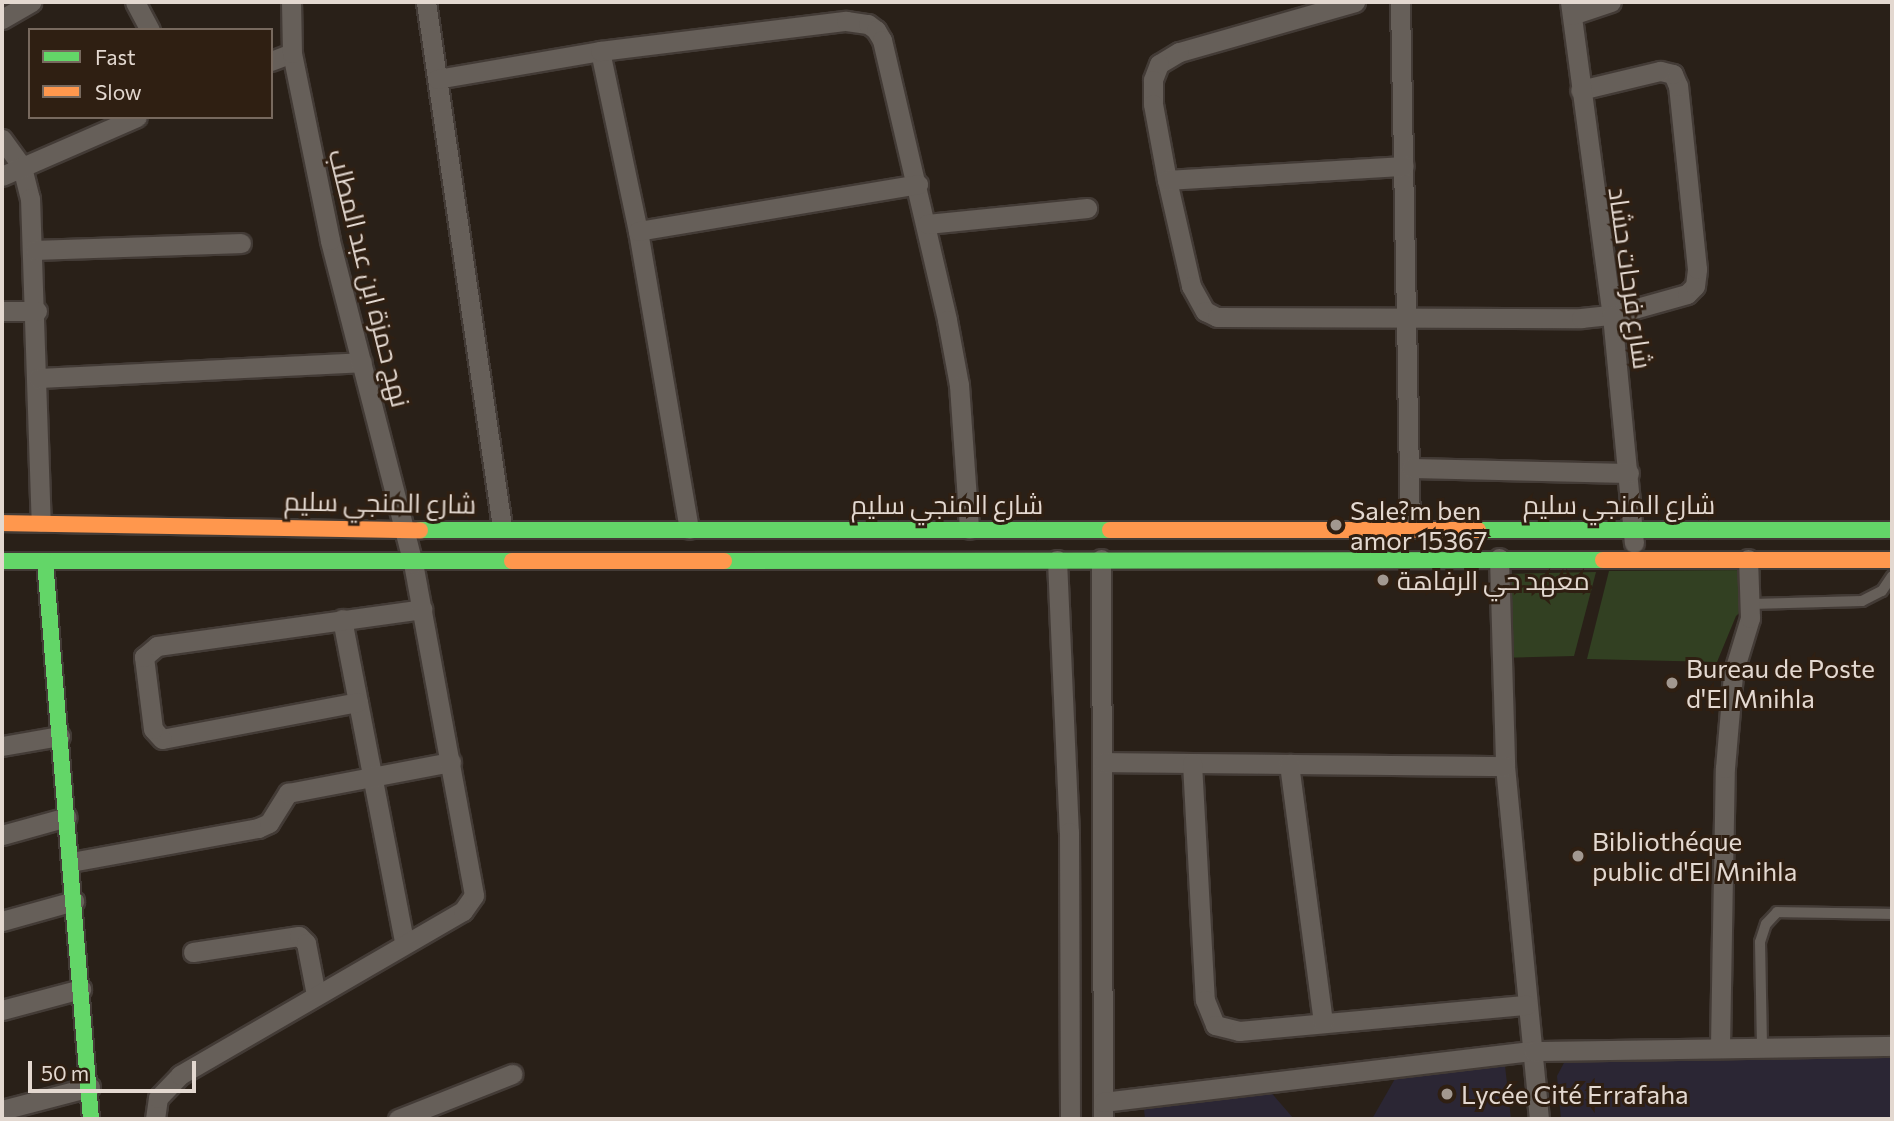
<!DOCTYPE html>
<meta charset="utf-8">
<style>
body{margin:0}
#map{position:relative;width:1894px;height:1121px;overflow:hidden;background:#292018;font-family:Commissioner,Cairo,sans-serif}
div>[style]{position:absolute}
.education>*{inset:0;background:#2b2634}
.green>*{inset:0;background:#324022}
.roads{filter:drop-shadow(2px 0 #433b36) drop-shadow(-2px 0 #433b36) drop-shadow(0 2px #433b36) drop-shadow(0 -2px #433b36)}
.lane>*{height:10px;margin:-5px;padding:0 5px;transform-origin:5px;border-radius:5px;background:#665f59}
.street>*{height:19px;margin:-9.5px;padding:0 9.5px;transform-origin:9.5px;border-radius:9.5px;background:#665f59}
.fast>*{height:16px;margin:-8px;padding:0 8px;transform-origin:8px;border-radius:8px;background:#63d668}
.slow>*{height:16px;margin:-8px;padding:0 8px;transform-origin:8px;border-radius:8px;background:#ff974d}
.dots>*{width:19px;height:19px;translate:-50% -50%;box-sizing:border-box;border:4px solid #2f1f12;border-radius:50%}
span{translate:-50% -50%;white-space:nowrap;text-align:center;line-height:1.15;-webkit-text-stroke:6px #2f1f12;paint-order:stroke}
.street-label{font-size:26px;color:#e3d8d0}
.poi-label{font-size:26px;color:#e3d8d0}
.left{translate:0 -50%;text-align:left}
.frame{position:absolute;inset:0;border:4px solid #e3d8d0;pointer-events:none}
.legend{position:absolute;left:28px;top:28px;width:245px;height:91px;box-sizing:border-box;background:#2f1f12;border:2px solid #77695e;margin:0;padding:9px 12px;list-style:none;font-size:21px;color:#e3d8d0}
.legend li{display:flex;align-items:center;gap:14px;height:35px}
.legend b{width:35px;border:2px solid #77695e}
.scale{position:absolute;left:28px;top:1061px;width:168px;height:32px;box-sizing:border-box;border:4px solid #e3d8d0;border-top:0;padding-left:9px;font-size:21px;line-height:24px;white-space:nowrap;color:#e3d8d0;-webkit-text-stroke:5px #2f1f12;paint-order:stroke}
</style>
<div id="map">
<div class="education">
<i style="clip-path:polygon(1892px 1056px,1892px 1119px,1561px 1119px,1557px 1076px,1566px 1059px)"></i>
<i style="clip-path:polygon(1504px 1057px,1511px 1119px,1372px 1119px,1400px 1070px)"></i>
<i style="clip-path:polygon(1268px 1089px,1294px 1119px,1145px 1119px,1143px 1099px)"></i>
</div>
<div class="green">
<i style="clip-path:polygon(1761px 570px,1761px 593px,1736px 616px,1717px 662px,1587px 659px,1609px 571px)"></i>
<i style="clip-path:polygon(1596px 572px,1574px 656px,1497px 658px,1502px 574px)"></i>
</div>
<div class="roads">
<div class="lane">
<i style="left:1751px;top:604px;width:111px;rotate:-1.5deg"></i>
<i style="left:1862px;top:601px;width:22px;rotate:-27deg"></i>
<i style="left:1882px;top:591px;width:18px;rotate:-56deg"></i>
<i style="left:1762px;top:1046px;width:104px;rotate:-91.1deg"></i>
<i style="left:1760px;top:942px;width:19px;rotate:-72deg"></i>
<i style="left:1766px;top:924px;width:16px;rotate:-47deg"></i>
<i style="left:1777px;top:912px;width:115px;rotate:1deg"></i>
</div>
<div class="street">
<i style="left:135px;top:2px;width:32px;rotate:62deg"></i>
<i style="left:426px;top:2px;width:530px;rotate:81.76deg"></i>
<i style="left:1355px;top:2px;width:183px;rotate:164.1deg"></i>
<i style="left:1179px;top:52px;width:23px;rotate:149deg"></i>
<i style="left:1159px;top:64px;width:17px;rotate:111deg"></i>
<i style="left:1153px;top:80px;width:24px;rotate:90deg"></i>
<i style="left:1153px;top:104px;width:77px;rotate:79.6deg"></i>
<i style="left:1167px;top:180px;width:109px;rotate:77.2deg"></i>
<i style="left:1191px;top:286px;width:29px;rotate:61deg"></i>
<i style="left:1205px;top:311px;width:13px;rotate:27deg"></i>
<i style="left:1217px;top:317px;width:364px;rotate:0.2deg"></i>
<i style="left:1581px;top:318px;width:31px;rotate:-6deg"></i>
<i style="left:1612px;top:315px;width:78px;rotate:-15.6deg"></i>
<i style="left:1687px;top:294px;width:11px;rotate:-45deg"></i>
<i style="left:1695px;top:286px;width:17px;rotate:-83deg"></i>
<i style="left:1697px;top:269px;width:184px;rotate:-95.9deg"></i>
<i style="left:1678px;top:86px;width:13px;rotate:-113deg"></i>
<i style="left:1673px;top:74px;width:13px;rotate:-167deg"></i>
<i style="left:1660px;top:71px;width:82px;rotate:166.6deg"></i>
<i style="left:1400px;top:2px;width:526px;rotate:88.91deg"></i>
<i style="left:1570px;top:2px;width:316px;rotate:82.4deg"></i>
<i style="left:1612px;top:315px;width:229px;rotate:84.5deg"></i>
<i style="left:1572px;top:15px;width:41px;rotate:-18.4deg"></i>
<i style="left:2px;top:19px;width:34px;rotate:-30deg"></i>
<i style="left:600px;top:51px;width:184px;rotate:78.1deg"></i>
<i style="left:638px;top:231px;width:302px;rotate:80.3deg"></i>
<i style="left:271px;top:61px;width:22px;rotate:-21deg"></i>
<i style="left:437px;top:79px;width:165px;rotate:-9.7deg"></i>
<i style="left:600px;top:51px;width:248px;rotate:-7deg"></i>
<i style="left:846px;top:21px;width:22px;rotate:8deg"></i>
<i style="left:868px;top:24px;width:10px;rotate:37deg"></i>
<i style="left:876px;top:30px;width:12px;rotate:59deg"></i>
<i style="left:882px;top:40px;width:287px;rotate:76.9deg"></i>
<i style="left:947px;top:320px;width:66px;rotate:79.5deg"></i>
<i style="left:959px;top:385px;width:144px;rotate:86deg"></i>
<i style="left:2px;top:139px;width:34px;rotate:54deg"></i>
<i style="left:22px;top:167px;width:32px;rotate:76deg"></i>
<i style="left:30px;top:198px;width:324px;rotate:88.1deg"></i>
<i style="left:2px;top:176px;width:147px;rotate:-23.6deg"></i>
<i style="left:1167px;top:180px;width:237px;rotate:-3.4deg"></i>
<i style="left:927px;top:224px;width:161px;rotate:-5.7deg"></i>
<i style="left:638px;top:231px;width:284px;rotate:-9.5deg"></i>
<i style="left:35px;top:250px;width:206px;rotate:-1.9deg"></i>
<i style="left:2px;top:311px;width:35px"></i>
<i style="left:38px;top:378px;width:324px;rotate:-2.8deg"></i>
<i style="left:1411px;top:468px;width:218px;rotate:1.3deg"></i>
<i style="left:1499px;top:558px;width:208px;rotate:88.3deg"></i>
<i style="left:1505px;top:766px;width:355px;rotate:84.5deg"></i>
<i style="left:1101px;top:559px;width:560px;rotate:89.8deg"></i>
<i style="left:1057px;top:560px;width:272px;rotate:87.5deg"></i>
<i style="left:1069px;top:832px;width:287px;rotate:89.8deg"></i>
<i style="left:342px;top:619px;width:329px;rotate:79.1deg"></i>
<i style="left:358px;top:702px;width:199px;rotate:169.3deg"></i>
<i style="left:162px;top:739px;width:13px;rotate:-132deg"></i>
<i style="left:153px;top:729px;width:73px;rotate:-97.1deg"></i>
<i style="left:144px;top:657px;width:17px;rotate:-40deg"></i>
<i style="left:157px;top:646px;width:268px;rotate:-7.9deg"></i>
<i style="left:2px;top:746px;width:59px;rotate:-9.8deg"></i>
<i style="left:1104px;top:762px;width:401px;rotate:0.6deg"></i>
<i style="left:1192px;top:763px;width:237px;rotate:86.9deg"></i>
<i style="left:1205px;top:1000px;width:27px;rotate:68deg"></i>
<i style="left:1215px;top:1025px;width:25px;rotate:14deg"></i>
<i style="left:1239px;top:1031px;width:289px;rotate:-5.2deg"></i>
<i style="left:1289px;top:764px;width:261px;rotate:82.5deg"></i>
<i style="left:2px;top:835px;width:67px;rotate:-15.5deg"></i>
<i style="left:71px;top:862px;width:190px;rotate:-10.3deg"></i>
<i style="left:258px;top:828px;width:12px;rotate:-24deg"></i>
<i style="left:269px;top:823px;width:36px;rotate:-58deg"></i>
<i style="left:288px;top:793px;width:166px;rotate:-10.8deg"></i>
<i style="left:2px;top:921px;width:75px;rotate:-15.5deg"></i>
<i style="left:193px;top:952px;width:107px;rotate:-8.6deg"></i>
<i style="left:299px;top:936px;width:10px;rotate:45deg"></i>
<i style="left:306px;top:943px;width:53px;rotate:79.1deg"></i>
<i style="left:2px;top:1010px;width:82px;rotate:-14.9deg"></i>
<i style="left:1720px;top:1046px;width:278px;rotate:-89deg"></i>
<i style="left:1725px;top:768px;width:94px;rotate:-85.1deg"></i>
<i style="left:1733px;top:674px;width:59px;rotate:-73.1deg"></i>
<i style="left:1750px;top:618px;width:59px;rotate:-91.9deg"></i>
<i style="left:1103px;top:1102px;width:433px;rotate:-6.8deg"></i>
<i style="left:1533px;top:1051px;width:359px;rotate:-0.8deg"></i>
<i style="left:2px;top:1110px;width:91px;rotate:-14.6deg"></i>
<i style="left:155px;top:1119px;width:21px;rotate:-82deg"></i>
<i style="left:158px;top:1098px;width:32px;rotate:-46deg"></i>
<i style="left:180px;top:1075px;width:327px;rotate:-30.1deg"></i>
<i style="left:463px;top:911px;width:19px;rotate:-55deg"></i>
<i style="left:474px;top:895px;width:337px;rotate:-100.4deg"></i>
<i style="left:413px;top:564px;width:334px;rotate:-104.4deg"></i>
<i style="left:330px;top:240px;width:191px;rotate:-101.5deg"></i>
<i style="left:292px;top:53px;width:51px;rotate:-91.1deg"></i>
<i style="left:398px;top:1119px;width:123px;rotate:-21.5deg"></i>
</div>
<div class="fast">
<i style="left:420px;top:530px;width:690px"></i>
<i style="left:1478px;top:530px;width:414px"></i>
<i style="left:2px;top:561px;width:510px"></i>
<i style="left:45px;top:561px;width:560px;rotate:85.29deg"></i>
<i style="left:724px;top:561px;width:879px;rotate:-0.07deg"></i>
</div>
<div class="slow">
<i style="left:2px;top:523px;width:418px;rotate:1deg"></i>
<i style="left:1110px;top:530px;width:368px"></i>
<i style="left:1603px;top:560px;width:289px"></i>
<i style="left:512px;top:561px;width:212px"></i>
</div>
</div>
<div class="dots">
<i style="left:1336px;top:525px;background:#a29890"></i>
<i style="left:1383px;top:580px;background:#a29890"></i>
<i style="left:1672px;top:683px;background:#a29890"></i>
<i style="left:1578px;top:856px;background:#a29890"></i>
<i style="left:1447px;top:1094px;background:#a29890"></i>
</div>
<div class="street-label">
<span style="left:370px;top:278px;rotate:76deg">نهج حمزة ابن عبد المطلب</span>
<span style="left:1631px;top:278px;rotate:82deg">شارع فرحات حشاد</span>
<span style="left:380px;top:502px;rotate:1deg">شارع المنجي سليم</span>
<span style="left:947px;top:504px">شارع المنجي سليم</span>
<span style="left:1619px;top:504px">شارع المنجي سليم</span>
</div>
<div class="poi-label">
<span class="left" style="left:1350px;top:525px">Sale?m ben<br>amor 15367</span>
<span class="left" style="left:1397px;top:580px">معهد حي الرفاهة</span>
<span class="left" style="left:1686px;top:683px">Bureau de Poste<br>d'El Mnihla</span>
<span class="left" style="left:1592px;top:856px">Bibliothéque<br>public d'El Mnihla</span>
<span class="left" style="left:1461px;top:1094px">Lycée Cité Errafaha</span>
</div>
<div class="frame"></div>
<ul class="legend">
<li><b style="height:9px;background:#63d668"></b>Fast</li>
<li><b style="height:9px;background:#ff974d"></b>Slow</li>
</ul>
<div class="scale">50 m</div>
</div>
